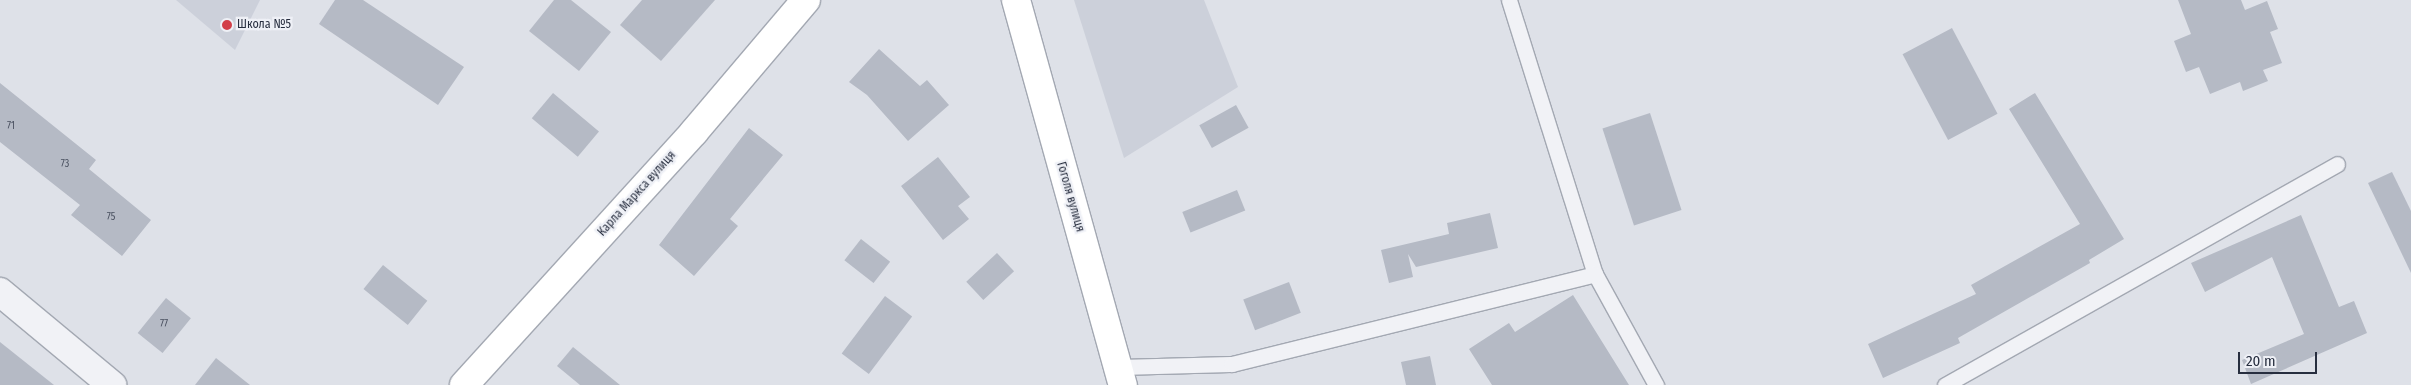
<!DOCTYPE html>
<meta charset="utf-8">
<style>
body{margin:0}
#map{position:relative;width:2411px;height:385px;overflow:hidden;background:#dee1e8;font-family:"Fira Sans Condensed",sans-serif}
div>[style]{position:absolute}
.built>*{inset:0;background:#ccd0da}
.building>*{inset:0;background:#b5bac5;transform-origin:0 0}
.roads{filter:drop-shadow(1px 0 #a3a8b2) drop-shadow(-1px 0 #a3a8b2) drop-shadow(0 1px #a3a8b2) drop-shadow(0 -1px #a3a8b2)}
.lane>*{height:15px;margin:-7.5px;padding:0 7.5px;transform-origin:7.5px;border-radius:7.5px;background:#f1f2f6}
.street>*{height:28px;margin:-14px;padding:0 14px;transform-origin:14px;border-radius:14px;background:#f1f2f6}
.secondary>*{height:28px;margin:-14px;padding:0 14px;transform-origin:14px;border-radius:14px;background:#fff}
.dots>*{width:14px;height:14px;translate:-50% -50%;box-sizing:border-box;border:2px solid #eef0f6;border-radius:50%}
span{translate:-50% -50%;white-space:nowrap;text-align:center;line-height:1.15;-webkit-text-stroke:4.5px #eef0f6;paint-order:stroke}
.number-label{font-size:10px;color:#4a5160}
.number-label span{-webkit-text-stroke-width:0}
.poi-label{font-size:12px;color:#272e3f}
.left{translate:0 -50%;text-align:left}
.street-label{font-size:12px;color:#272e3f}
.scale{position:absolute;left:2238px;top:352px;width:79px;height:22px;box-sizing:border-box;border:2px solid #272e3f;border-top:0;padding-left:6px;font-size:15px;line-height:18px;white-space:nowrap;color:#272e3f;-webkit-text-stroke:4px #eef0f6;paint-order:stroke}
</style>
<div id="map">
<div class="built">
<i style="clip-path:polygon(176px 0,260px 0,235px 50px)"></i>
<i style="clip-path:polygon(1074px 0,1204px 0,1238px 87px,1124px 158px)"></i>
</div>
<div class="building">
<i style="clip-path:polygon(335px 0,363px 0,464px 67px,438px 105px,319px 24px)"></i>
<i style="clip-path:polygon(554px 0,571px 0,611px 32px,579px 71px,529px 31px)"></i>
<i style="clip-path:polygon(642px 0,715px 0,661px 61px,620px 25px)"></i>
<i style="clip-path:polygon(2178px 0,2241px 0,2245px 10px,2267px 1px,2278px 29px,2270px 32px,2282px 63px,2263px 70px,2268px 81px,2243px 91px,2240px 82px,2210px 94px,2199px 67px,2186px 72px,2174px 41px,2191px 34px)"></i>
<i style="left:1952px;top:28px;width:97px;height:56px;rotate:62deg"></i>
<i style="clip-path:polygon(879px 49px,920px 86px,927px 80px,949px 105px,908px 141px,867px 95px,849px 82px)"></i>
<i style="clip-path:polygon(0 83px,96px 160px,89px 169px,151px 220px,122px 256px,71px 215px,80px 205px,0 142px)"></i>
<i style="left:553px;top:93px;width:60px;height:33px;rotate:40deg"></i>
<i style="clip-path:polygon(2035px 93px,2124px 239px,2089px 260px,2090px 263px,1958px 338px,1960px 343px,1883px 378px,1868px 344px,1976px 294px,1971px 285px,2080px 224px,2009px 109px)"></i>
<i style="left:1236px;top:105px;width:26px;height:42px;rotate:61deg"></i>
<i style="left:1650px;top:113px;width:102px;height:50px;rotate:72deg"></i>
<i style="clip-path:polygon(749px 128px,783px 155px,730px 219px,738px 226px,694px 276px,659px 245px)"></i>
<i style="clip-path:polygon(938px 157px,970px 197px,958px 206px,969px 219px,943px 240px,901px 186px)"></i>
<i style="clip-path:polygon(2392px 172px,2411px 211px,2411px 273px,2368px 183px)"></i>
<i style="left:1237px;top:190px;width:22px;height:59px;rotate:68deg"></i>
<i style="clip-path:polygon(1490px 213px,1498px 248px,1416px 267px,1408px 254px,1413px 277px,1389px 283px,1381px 250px,1449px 234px,1447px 223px)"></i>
<i style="clip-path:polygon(2301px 215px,2339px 307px,2354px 301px,2367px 333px,2251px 384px,2242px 360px,2304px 334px,2272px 257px,2205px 292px,2191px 263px)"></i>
<i style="left:861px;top:239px;width:37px;height:27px;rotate:38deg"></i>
<i style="left:997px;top:253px;width:25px;height:42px;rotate:47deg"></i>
<i style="left:383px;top:265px;width:57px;height:31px;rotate:39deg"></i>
<i style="left:1289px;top:282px;width:33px;height:49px;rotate:69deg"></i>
<i style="clip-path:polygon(1573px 295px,1629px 385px,1492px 385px,1469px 349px,1509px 323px,1515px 332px)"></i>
<i style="left:885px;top:296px;width:34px;height:72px;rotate:37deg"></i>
<i style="left:166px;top:298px;width:32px;height:45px;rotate:39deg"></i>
<i style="clip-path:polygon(0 342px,54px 385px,0 385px)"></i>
<i style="clip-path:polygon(573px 347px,620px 385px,580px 385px,557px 366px)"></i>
<i style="clip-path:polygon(1430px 356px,1436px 385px,1406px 385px,1401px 362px)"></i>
<i style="clip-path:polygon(216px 358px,250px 385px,195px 385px)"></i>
</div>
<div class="roads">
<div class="lane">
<i style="left:1509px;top:0;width:287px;rotate:72.6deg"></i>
<i style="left:1595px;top:274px;width:127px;rotate:61.2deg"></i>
<i style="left:1118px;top:367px;width:114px;rotate:-1.5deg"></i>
<i style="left:1232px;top:364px;width:374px;rotate:-13.9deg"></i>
<i style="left:1945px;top:385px;width:450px;rotate:-29.4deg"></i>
</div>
<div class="street">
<i style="left:0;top:292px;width:146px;rotate:39.7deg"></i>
</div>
<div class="secondary">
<i style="left:1016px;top:0;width:400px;rotate:74.5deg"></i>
<i style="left:464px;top:385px;width:342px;rotate:-47.7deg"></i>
<i style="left:694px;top:132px;width:173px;rotate:-49.7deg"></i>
</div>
</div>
<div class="dots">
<i style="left:227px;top:25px;background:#d23f49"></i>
</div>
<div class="number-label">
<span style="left:11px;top:127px">71</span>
<span style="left:65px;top:165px">73</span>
<span style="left:111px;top:218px">75</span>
<span style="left:164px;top:325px">77</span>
</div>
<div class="poi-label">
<span class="left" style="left:237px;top:25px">Школа №5</span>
</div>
<div class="street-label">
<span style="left:637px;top:194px;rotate:-48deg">Карла Маркса вулиця</span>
<span style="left:1070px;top:197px;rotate:74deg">Гоголя вулиця</span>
</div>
<div class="scale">20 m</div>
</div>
